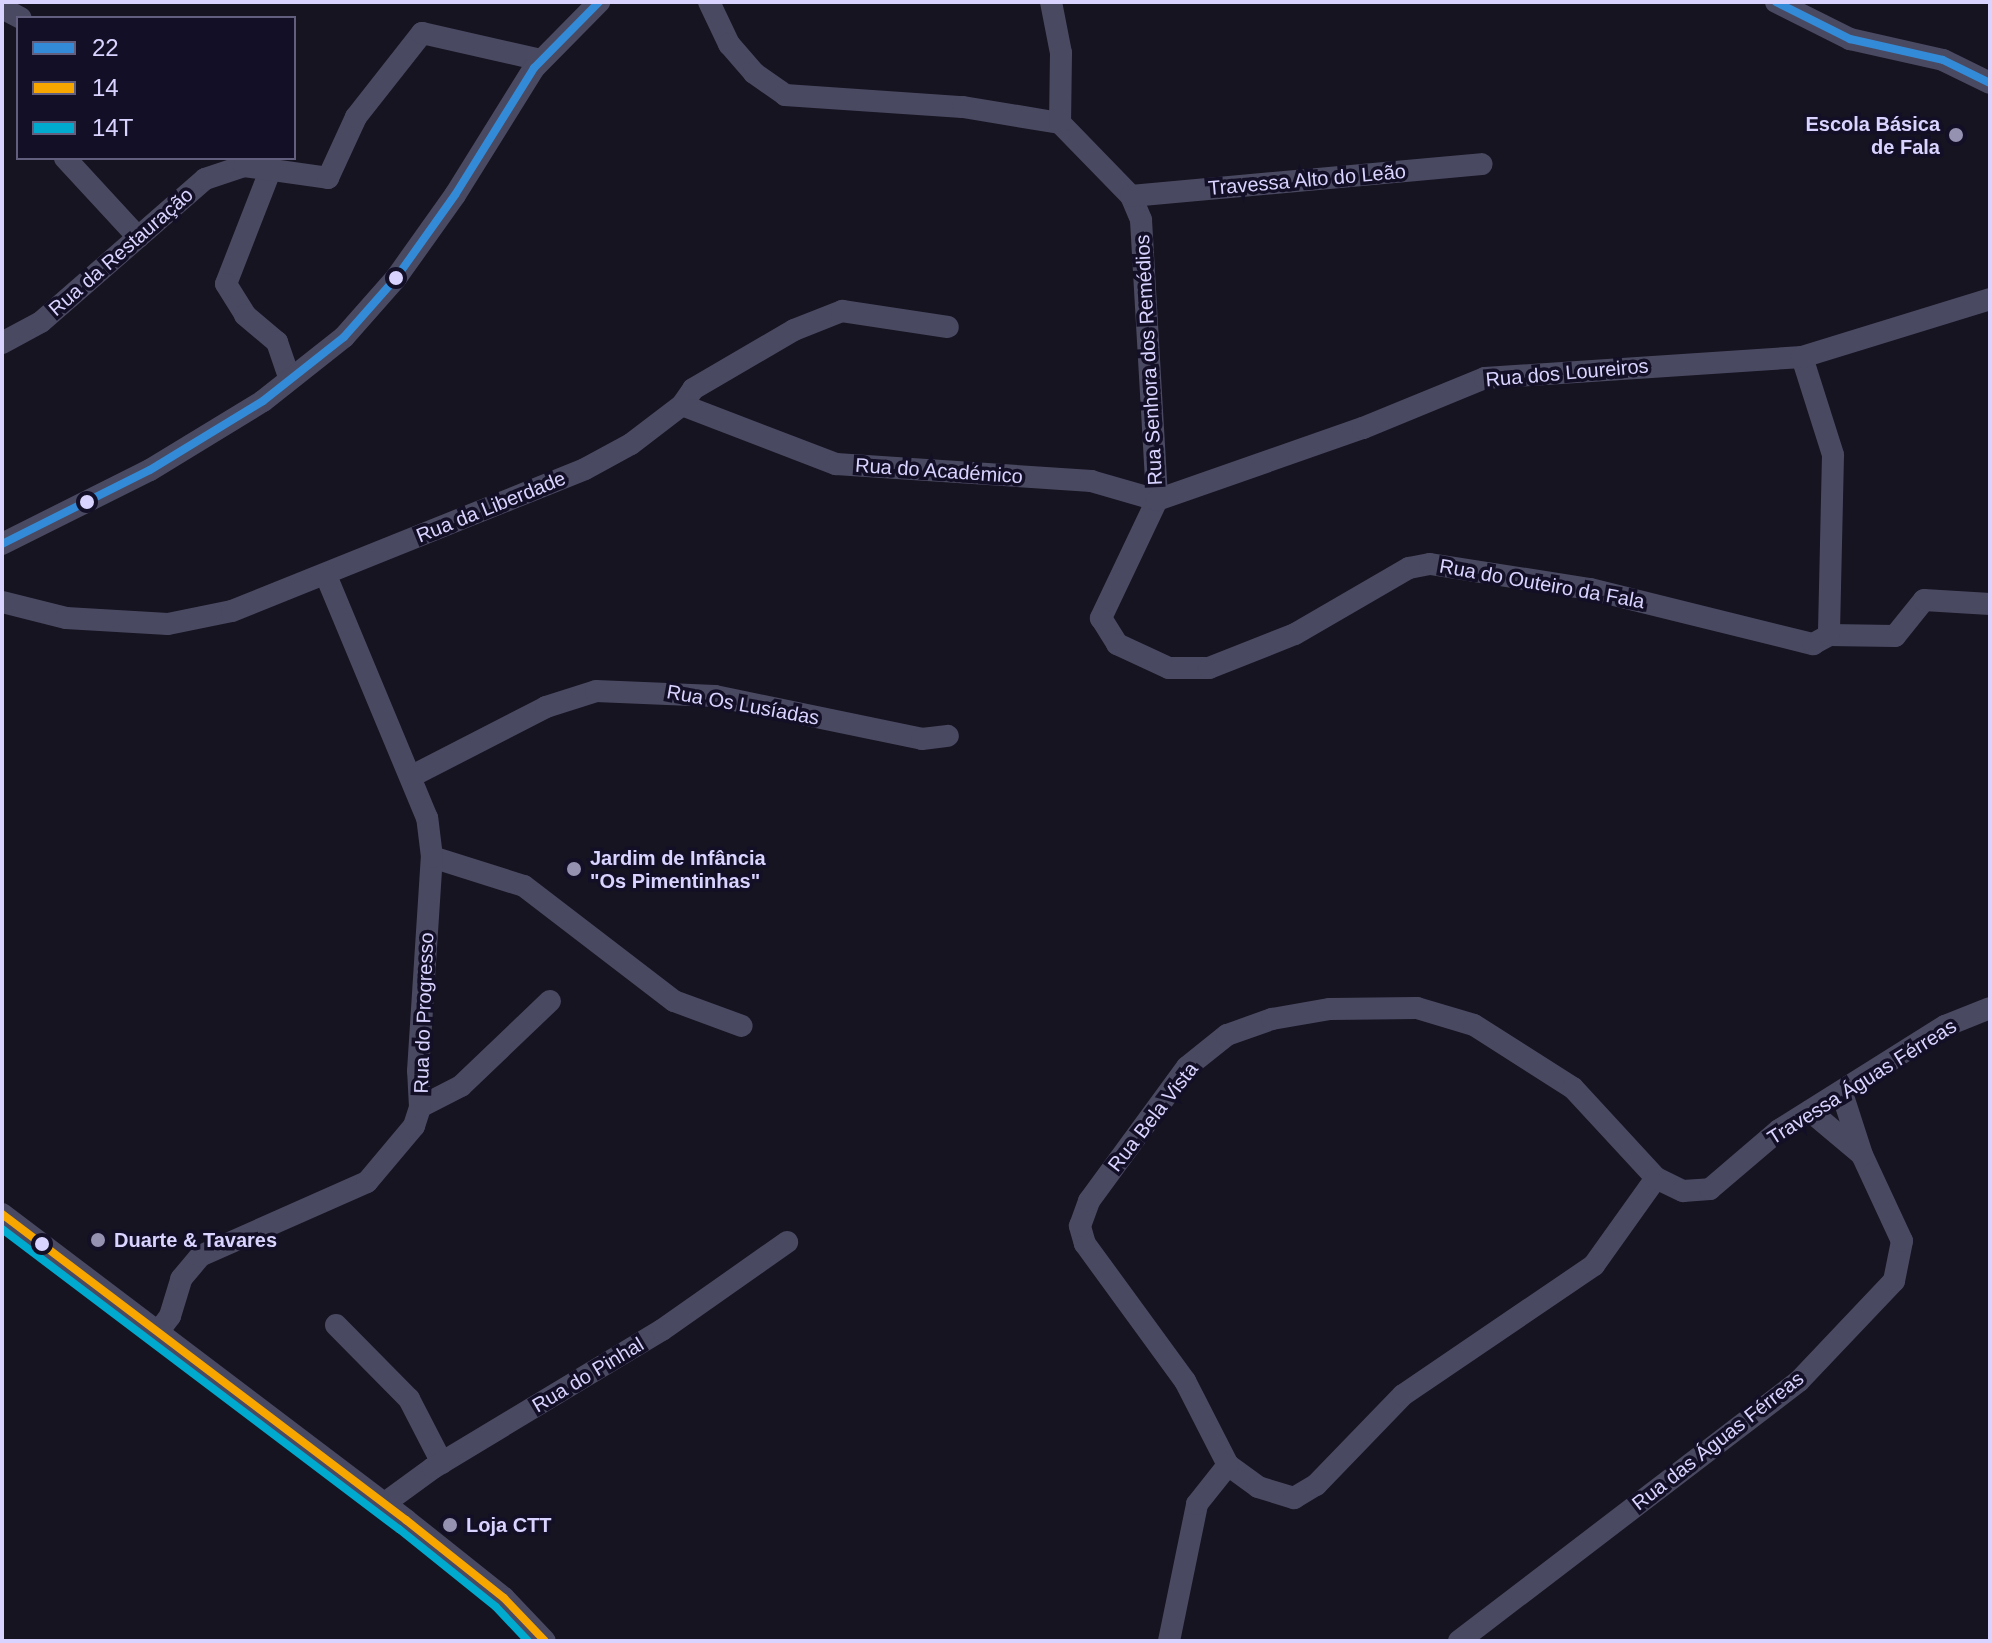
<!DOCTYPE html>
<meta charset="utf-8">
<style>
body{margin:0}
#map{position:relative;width:1992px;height:1643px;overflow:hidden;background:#161421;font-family:Helvetica,sans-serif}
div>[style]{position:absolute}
.minor>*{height:22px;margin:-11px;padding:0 11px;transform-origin:11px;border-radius:11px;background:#4a4962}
.bus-1>*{height:8px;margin:-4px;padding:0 4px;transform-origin:4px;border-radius:4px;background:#338bd7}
.bus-2>*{height:8px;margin:-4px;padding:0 4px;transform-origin:4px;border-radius:4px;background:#f7a600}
.bus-3>*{height:8px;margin:-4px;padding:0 4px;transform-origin:4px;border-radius:4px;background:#00a9ce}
.dots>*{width:22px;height:22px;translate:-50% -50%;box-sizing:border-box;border:4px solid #130f26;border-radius:50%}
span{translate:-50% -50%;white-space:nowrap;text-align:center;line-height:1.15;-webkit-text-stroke:7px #130f26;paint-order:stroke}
.poi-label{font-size:20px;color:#d9d4ff;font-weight:700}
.right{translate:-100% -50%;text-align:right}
.left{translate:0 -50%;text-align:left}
.street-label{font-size:20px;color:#d9d4ff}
.frame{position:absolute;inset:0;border:4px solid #d9d4ff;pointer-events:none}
.legend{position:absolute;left:16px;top:16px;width:280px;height:144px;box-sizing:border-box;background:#130f26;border:2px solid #625e7d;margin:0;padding:10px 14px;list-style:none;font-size:24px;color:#d9d4ff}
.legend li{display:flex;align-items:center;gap:16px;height:40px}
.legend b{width:40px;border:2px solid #625e7d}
</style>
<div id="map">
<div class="minor">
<i style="left:709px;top:2px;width:47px;rotate:64.5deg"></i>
<i style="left:729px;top:44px;width:38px;rotate:49deg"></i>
<i style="left:754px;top:73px;width:38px;rotate:35deg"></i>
<i style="left:785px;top:95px;width:178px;rotate:3.9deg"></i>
<i style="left:963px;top:107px;width:98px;rotate:9.4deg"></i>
<i style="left:1060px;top:123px;width:102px;rotate:45.8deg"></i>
<i style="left:1131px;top:196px;width:26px;rotate:67deg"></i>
<i style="left:1141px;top:220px;width:280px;rotate:86.7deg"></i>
<i style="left:1157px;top:500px;width:131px;rotate:115.4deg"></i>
<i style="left:1101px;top:618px;width:31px;rotate:58deg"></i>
<i style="left:1117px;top:644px;width:57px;rotate:24.8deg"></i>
<i style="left:1169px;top:668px;width:40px"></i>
<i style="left:1209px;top:668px;width:92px;rotate:-21.6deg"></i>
<i style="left:1295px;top:634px;width:132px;rotate:-30.1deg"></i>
<i style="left:1409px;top:568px;width:21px;rotate:-11deg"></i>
<i style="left:1430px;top:564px;width:162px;rotate:8.9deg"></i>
<i style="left:1590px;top:589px;width:230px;rotate:13.9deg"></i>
<i style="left:1813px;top:644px;width:18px;rotate:-29deg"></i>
<i style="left:1829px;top:635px;width:66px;rotate:0.9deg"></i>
<i style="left:1895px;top:636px;width:46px;rotate:-51.1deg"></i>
<i style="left:1924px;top:600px;width:66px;rotate:3.5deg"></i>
<i style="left:1051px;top:2px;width:52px;rotate:78.9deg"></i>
<i style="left:1061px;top:53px;width:70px;rotate:90.8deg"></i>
<i style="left:1776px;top:2px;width:83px;rotate:26.6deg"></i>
<i style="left:1850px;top:39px;width:95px;rotate:12.7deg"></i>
<i style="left:1943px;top:60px;width:52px;rotate:26.1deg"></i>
<i style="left:2px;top:8px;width:21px;rotate:28deg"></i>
<i style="left:65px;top:158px;width:108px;rotate:47.3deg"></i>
<i style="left:270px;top:171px;width:121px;rotate:111.3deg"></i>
<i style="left:226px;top:284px;width:36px;rotate:58deg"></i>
<i style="left:245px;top:315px;width:42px;rotate:40.2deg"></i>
<i style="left:277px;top:342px;width:39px;rotate:71deg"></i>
<i style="left:1131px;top:196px;width:352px;rotate:-5.2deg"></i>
<i style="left:2px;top:343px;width:44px;rotate:-28.3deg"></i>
<i style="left:41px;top:322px;width:218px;rotate:-41.1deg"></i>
<i style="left:205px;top:179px;width:41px;rotate:-18.4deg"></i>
<i style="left:244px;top:166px;width:85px;rotate:8.1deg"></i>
<i style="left:328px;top:178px;width:67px;rotate:-65.3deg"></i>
<i style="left:356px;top:117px;width:107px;rotate:-51.8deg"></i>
<i style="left:422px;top:33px;width:122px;rotate:12.8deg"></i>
<i style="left:1802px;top:357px;width:103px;rotate:72.4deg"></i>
<i style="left:1833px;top:455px;width:180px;rotate:91.3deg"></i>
<i style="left:682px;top:405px;width:165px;rotate:21deg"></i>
<i style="left:836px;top:464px;width:256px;rotate:3.8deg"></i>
<i style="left:1091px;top:481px;width:69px;rotate:16.1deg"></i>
<i style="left:1157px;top:500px;width:218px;rotate:-19.3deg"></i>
<i style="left:1363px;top:428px;width:132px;rotate:-22.3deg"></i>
<i style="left:1485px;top:378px;width:318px;rotate:-3.8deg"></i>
<i style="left:1802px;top:357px;width:197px;rotate:-17.1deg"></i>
<i style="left:2px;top:544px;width:165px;rotate:-26.6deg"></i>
<i style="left:150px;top:470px;width:132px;rotate:-31.4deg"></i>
<i style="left:263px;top:401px;width:103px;rotate:-38.3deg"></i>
<i style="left:344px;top:337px;width:79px;rotate:-48.6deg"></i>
<i style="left:396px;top:278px;width:102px;rotate:-54.6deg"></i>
<i style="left:455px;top:195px;width:150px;rotate:-58.1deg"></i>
<i style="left:534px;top:68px;width:93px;rotate:-45.4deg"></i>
<i style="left:2px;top:602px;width:66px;rotate:14deg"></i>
<i style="left:66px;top:618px;width:102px;rotate:3.4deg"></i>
<i style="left:168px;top:624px;width:65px;rotate:-11.5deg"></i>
<i style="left:232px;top:611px;width:380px;rotate:-21.9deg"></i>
<i style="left:585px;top:469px;width:52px;rotate:-28.5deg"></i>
<i style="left:631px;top:444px;width:64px;rotate:-37.4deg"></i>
<i style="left:682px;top:405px;width:19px;rotate:-55deg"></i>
<i style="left:693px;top:389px;width:117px;rotate:-30.3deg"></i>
<i style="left:794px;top:330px;width:52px;rotate:-21.6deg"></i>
<i style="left:842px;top:311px;width:107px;rotate:8.6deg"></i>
<i style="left:412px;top:776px;width:151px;rotate:-27.2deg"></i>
<i style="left:546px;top:707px;width:52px;rotate:-17.7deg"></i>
<i style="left:596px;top:691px;width:119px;rotate:2.4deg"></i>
<i style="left:715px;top:696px;width:211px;rotate:11.7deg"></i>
<i style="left:922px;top:739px;width:26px;rotate:-7deg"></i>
<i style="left:432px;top:857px;width:96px;rotate:17.5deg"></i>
<i style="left:524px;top:886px;width:189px;rotate:37.5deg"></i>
<i style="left:674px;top:1001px;width:72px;rotate:20.2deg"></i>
<i style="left:420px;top:1107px;width:46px;rotate:-27.1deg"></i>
<i style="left:461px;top:1086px;width:123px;rotate:-43.7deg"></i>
<i style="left:1810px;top:1111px;width:67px;rotate:40.1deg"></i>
<i style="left:2px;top:1214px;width:507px;rotate:37.14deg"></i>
<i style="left:406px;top:1520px;width:125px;rotate:38.5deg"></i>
<i style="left:504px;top:1598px;width:59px;rotate:46.4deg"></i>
<i style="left:336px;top:1325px;width:104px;rotate:45.4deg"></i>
<i style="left:409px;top:1399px;width:72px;rotate:62.7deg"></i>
<i style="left:158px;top:1332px;width:20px;rotate:-53deg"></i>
<i style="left:170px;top:1316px;width:39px;rotate:-73deg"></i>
<i style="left:181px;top:1279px;width:30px;rotate:-50deg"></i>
<i style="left:200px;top:1256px;width:183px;rotate:-23.9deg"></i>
<i style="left:367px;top:1182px;width:73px;rotate:-50deg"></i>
<i style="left:414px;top:1126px;width:20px;rotate:-72deg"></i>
<i style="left:420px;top:1107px;width:36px;rotate:-93deg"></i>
<i style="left:418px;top:1071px;width:214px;rotate:-86.3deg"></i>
<i style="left:432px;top:857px;width:39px;rotate:-97deg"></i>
<i style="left:427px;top:818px;width:263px;rotate:-112.6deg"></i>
<i style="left:1228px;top:1465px;width:37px;rotate:36deg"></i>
<i style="left:1258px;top:1487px;width:38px;rotate:17deg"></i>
<i style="left:1294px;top:1498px;width:26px;rotate:-31deg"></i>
<i style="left:1316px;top:1485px;width:125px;rotate:-46deg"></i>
<i style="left:1403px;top:1395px;width:231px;rotate:-34.2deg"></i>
<i style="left:1594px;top:1265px;width:107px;rotate:-54.5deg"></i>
<i style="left:385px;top:1503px;width:59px;rotate:-36.1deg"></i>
<i style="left:433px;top:1468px;width:267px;rotate:-31.1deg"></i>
<i style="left:662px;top:1330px;width:153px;rotate:-35.1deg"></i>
<i style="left:1169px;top:1641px;width:140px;rotate:-78.4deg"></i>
<i style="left:1197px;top:1504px;width:50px;rotate:-51.5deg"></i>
<i style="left:1228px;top:1465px;width:94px;rotate:-117.1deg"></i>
<i style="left:1185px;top:1381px;width:170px;rotate:-126.1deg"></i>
<i style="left:1085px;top:1244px;width:19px;rotate:-106deg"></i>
<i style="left:1080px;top:1226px;width:27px;rotate:-70deg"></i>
<i style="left:1089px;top:1201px;width:166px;rotate:-53.8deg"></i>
<i style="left:1187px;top:1067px;width:51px;rotate:-38.7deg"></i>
<i style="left:1227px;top:1035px;width:48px;rotate:-19.6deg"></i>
<i style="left:1272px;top:1019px;width:59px;rotate:-9.8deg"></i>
<i style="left:1330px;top:1009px;width:87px;rotate:-0.7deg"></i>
<i style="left:1417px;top:1008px;width:59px;rotate:16.6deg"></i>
<i style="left:1474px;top:1025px;width:117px;rotate:32.5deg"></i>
<i style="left:1573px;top:1088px;width:122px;rotate:47.3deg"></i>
<i style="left:1656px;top:1178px;width:30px;rotate:26deg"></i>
<i style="left:1683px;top:1191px;width:27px;rotate:-4deg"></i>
<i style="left:1710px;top:1189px;width:91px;rotate:-40.5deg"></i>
<i style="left:1779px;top:1130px;width:196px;rotate:-32.1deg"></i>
<i style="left:1945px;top:1026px;width:48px;rotate:-21.8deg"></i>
<i style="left:1459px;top:1641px;width:428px;rotate:-37.4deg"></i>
<i style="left:1799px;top:1381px;width:138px;rotate:-46.5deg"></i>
<i style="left:1894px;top:1281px;width:41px;rotate:-78.7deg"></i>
<i style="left:1902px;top:1241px;width:95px;rotate:-114.9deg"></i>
<i style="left:1862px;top:1155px;width:65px;rotate:-107.9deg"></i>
</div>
<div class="bus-1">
<i style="left:1776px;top:2px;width:83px;rotate:26.6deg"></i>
<i style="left:1850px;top:39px;width:95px;rotate:12.7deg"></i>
<i style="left:1943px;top:60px;width:52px;rotate:26.1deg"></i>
<i style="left:2px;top:544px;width:165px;rotate:-26.6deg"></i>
<i style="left:150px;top:470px;width:132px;rotate:-31.4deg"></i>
<i style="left:263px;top:401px;width:103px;rotate:-38.3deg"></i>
<i style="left:344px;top:337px;width:79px;rotate:-48.6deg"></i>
<i style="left:396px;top:278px;width:102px;rotate:-54.6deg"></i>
<i style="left:455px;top:195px;width:150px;rotate:-58.1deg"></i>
<i style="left:534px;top:68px;width:93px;rotate:-45.4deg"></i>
</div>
<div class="bus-2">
<i style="left:2px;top:1214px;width:507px;rotate:37.14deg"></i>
<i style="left:406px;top:1520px;width:125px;rotate:38.5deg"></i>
<i style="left:504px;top:1598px;width:59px;rotate:46.4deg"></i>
</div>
<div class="bus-3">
<i style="left:2px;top:1229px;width:498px;rotate:37.1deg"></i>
<i style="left:399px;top:1529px;width:124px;rotate:38.8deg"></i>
<i style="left:496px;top:1607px;width:47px;rotate:46.7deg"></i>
</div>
<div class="dots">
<i style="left:1956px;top:135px;background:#9591b1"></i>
<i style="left:396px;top:278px;background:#d9d4ff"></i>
<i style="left:87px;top:502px;background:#d9d4ff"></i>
<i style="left:574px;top:869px;background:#9591b1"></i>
<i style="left:98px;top:1240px;background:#9591b1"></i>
<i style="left:42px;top:1244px;background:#d9d4ff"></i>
<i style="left:450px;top:1525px;background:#9591b1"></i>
</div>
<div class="poi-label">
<span class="right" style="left:1940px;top:136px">Escola Básica<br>de Fala</span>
<span class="left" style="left:590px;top:870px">Jardim de Infância<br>"Os Pimentinhas"</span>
<span class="left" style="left:114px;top:1240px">Duarte &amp; Tavares</span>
<span class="left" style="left:466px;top:1525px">Loja CTT</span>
</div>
<div class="street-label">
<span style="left:1307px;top:180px;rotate:-5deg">Travessa Alto do Leão</span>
<span style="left:121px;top:252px;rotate:-41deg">Rua da Restauração</span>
<span style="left:1149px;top:360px;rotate:-93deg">Rua Senhora dos Remédios</span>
<span style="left:1567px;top:373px;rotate:-5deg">Rua dos Loureiros</span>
<span style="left:939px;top:471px;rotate:4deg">Rua do Académico</span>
<span style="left:491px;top:507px;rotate:-22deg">Rua da Liberdade</span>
<span style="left:1542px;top:584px;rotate:10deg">Rua do Outeiro da Fala</span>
<span style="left:743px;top:705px;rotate:10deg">Rua Os Lusíadas</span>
<span style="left:424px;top:1013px;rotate:-88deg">Rua do Progresso</span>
<span style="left:1862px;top:1082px;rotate:-32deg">Travessa Águas Férreas</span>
<span style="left:1153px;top:1117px;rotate:-52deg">Rua Bela Vista</span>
<span style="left:588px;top:1375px;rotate:-31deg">Rua do Pinhal</span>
<span style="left:1718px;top:1441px;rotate:-38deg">Rua das Águas Férreas</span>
</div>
<div class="frame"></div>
<ul class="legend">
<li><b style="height:10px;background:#338bd7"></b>22</li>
<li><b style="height:10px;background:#f7a600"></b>14</li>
<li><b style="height:10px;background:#00a9ce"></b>14T</li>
</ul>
</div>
